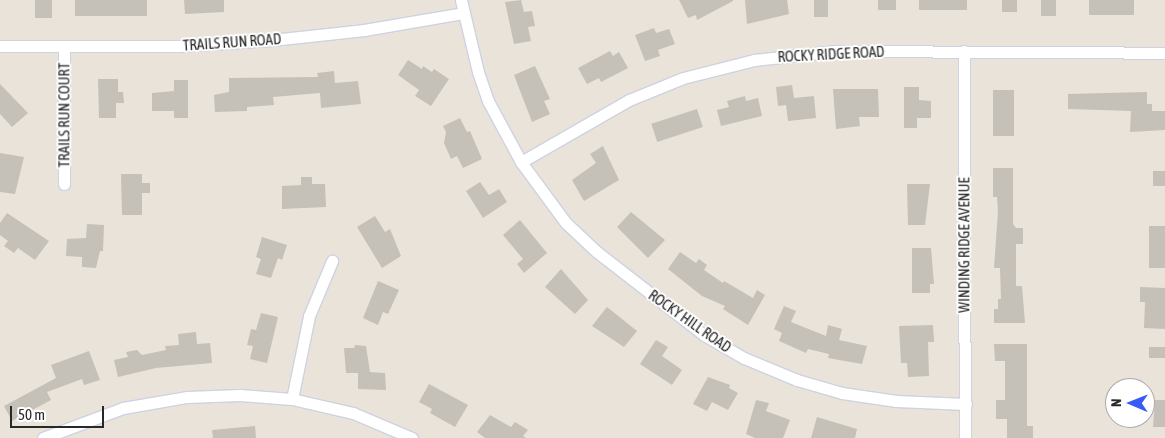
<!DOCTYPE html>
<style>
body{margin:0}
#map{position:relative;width:1165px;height:438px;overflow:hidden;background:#eae3d9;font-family:"Asap Condensed",sans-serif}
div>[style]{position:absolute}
.building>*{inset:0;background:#c5c1b8;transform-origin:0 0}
.roads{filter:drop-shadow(1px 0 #ced2e1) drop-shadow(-1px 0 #ced2e1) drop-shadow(0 1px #ced2e1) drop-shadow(0 -1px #ced2e1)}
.minor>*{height:11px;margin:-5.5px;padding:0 5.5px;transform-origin:5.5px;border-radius:5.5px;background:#fff}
span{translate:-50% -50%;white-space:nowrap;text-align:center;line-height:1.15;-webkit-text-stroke:4px #fff;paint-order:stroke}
.street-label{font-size:15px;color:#282828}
.north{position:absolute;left:1105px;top:378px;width:50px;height:50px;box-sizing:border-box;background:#fff;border:1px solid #a9a9a9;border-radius:50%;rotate:271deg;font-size:14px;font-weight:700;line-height:20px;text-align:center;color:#282828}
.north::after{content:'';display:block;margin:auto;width:18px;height:22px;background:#385af8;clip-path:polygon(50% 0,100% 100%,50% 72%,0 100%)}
.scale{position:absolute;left:10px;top:406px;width:94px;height:22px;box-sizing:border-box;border:2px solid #282828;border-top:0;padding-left:6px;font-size:15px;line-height:18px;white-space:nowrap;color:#282828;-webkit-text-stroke:4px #fff;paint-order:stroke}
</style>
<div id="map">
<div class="building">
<i style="left:35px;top:0;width:17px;height:18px"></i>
<i style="left:75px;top:0;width:72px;height:16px"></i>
<i style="clip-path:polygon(184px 0,224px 0,224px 12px,185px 14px)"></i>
<i style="clip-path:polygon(521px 0,524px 12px,532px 11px,535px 26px,528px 27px,531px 41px,514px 44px,505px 2px)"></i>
<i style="clip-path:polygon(679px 0,733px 0,733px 1px,697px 20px,696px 15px,688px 18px)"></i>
<i style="clip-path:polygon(745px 0,787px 0,789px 14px,747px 24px)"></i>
<i style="left:814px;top:0;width:14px;height:17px"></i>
<i style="left:878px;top:0;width:18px;height:10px"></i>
<i style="left:919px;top:0;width:48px;height:10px"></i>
<i style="left:1002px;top:0;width:15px;height:12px"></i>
<i style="left:1041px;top:0;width:15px;height:16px"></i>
<i style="left:1089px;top:0;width:45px;height:15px"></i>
<i style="clip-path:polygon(654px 28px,656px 33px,669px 29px,675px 44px,658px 50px,660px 56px,645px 61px,635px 35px)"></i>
<i style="clip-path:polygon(610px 51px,613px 56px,619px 52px,628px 68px,601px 82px,599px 78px,587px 84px,578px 68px)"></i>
<i style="clip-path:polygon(408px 60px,422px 69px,423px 66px,432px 72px,434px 69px,449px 79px,431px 106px,415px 96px,419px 90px,398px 75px)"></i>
<i style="clip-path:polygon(535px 66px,550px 99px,544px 101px,550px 114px,532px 122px,514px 75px)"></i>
<i style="clip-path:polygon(334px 71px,335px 83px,358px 81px,361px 104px,321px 108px,320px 93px,273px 97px,274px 105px,247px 107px,247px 111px,215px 112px,214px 95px,229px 92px,229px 78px,318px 77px,317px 73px)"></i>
<i style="clip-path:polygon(98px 79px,118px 79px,118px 92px,123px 92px,124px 103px,116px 103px,116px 118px,99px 118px)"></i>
<i style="clip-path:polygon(174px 80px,188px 80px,188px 118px,174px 118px,174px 111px,152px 111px,152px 93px,174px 91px)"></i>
<i style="clip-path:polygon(0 84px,28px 113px,12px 127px,0 114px)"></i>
<i style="clip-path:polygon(792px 85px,794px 98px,814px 96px,816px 118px,788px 121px,786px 105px,778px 106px,776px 87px)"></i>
<i style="clip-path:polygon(904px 87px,919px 87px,919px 100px,931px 101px,931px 118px,917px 118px,917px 128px,904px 128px)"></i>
<i style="clip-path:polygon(833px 89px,878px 89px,879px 117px,859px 117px,860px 126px,836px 129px)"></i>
<i style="left:993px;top:90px;width:21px;height:46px"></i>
<i style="clip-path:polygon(1147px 92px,1147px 104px,1152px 104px,1152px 111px,1165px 111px,1165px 130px,1130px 132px,1131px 111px,1068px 109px,1068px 94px)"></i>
<i style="clip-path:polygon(745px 96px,746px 101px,758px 98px,762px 116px,721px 126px,717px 110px,729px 107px,727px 101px)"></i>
<i style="left:697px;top:109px;width:19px;height:48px;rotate:72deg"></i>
<i style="clip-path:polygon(460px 118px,467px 132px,470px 131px,482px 159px,463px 168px,457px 156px,451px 159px,444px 143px,446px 132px,443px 126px)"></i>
<i style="clip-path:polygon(603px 146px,619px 180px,584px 201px,572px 180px,596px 163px,590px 154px)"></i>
<i style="clip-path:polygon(0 153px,24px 157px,15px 194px,0 192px)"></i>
<i style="clip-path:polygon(993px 168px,1013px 168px,1013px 224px,1016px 228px,1023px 228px,1023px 244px,1016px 244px,1016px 286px,1022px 286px,1025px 323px,994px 323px,994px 309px,998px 309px,998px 299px,1001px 299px,1000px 268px,994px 268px,998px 211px,997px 197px,993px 197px)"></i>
<i style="left:1153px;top:171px;width:12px;height:15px"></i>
<i style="clip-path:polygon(121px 174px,142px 174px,142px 183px,150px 183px,150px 193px,142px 193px,142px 215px,122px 215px)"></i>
<i style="clip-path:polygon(301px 177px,312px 177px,312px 184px,325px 184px,326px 207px,282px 209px,282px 186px,301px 185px)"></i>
<i style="clip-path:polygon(480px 182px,489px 195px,499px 189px,507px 202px,483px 218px,466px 191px)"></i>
<i style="clip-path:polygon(907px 184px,930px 184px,925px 225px,908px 225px)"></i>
<i style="clip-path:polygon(631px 212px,665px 240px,648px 258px,617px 227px)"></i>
<i style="clip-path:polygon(7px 213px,49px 241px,35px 260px,18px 248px,14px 253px,4px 246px,8px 241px,0 235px,0 223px)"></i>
<i style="clip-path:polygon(375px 216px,385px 232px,390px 229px,401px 256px,382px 268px,357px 227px)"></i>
<i style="clip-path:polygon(520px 220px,547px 253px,524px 273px,517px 264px,523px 259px,503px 235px)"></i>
<i style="clip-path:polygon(87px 224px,104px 225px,103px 251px,100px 251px,96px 268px,82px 267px,82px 257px,66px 256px,67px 239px,86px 238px)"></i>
<i style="left:1149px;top:226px;width:16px;height:42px"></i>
<i style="clip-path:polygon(262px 237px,287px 245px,282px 260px,278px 258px,271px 278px,256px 274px,261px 259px,256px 257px)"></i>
<i style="clip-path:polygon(912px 248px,931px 248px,934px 284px,930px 284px,930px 293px,912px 293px)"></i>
<i style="clip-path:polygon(680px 252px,696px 263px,699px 259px,707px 265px,704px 270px,723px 283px,724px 281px,753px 298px,757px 290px,765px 295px,748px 325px,723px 309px,725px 306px,702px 296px,668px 269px)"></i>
<i style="clip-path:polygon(561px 269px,588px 300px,575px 314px,545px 287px)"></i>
<i style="clip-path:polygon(378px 281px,399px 290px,388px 314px,383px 312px,378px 325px,363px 318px)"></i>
<i style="clip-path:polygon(1140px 287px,1165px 288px,1165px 329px,1144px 328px,1145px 302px,1140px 302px)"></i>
<i style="clip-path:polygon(784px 306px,796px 311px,791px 322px,826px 336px,828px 325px,842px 329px,839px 340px,867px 346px,862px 364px,828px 358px,829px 354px,808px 349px,806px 353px,779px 341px,782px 333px,774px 329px)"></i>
<i style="clip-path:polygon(607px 307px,637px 331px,624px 347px,592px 326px)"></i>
<i style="clip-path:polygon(261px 313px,278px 317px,267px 363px,250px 359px,253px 346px,247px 345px,251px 329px,256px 330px)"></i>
<i style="clip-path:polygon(933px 325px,934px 342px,928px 342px,929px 376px,908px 377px,907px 363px,901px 363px,899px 326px)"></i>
<i style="clip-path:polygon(196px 332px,197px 344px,210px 343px,212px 363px,156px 368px,118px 377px,114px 360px,128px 357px,126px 352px,137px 350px,142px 355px,166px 350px,165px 346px,179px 345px,178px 334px)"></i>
<i style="clip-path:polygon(656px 340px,668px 347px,662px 356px,682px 370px,672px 385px,640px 364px)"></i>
<i style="clip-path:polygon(994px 344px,1027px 344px,1027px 426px,1033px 426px,1033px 438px,1007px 438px,1007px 419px,996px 419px,996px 400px,1005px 400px,1005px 361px,995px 361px)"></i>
<i style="clip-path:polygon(355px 345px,366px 346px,370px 372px,385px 373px,386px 390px,358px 389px,358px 373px,346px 373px,344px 348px,354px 348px)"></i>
<i style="left:1149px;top:347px;width:16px;height:11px"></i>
<i style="clip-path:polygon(89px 351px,100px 380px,84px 385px,82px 379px,47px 392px,51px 400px,12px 421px,4px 406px,56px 378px,51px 365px)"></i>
<i style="clip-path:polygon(708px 377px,730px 385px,729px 388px,738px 393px,728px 410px,712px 402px,707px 411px,693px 404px)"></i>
<i style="clip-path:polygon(429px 384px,468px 405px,455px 427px,430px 413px,432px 409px,419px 402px)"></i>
<i style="clip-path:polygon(756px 400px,769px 403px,766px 411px,790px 420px,783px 438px,755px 438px,746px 434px)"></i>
<i style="clip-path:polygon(1155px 400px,1165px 400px,1165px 427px,1153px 427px)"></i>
<i style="clip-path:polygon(490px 415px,511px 427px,515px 422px,528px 430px,523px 436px,526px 438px,485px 438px,477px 432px)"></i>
<i style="clip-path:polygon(817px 417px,857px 429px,855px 438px,811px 438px)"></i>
<i style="clip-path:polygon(255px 426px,256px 438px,213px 438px,212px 430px)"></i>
</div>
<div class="roads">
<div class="minor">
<i style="left:461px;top:0;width:74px;rotate:76.7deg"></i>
<i style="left:478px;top:72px;width:31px;rotate:71deg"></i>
<i style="left:488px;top:101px;width:69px;rotate:61.6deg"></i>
<i style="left:521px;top:162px;width:76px;rotate:53.6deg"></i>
<i style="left:566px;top:223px;width:42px;rotate:43.1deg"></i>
<i style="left:597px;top:252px;width:135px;rotate:37.8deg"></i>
<i style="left:704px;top:335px;width:46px;rotate:29.9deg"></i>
<i style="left:744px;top:358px;width:57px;rotate:22.5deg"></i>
<i style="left:797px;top:380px;width:47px;rotate:16.1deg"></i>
<i style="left:842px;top:393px;width:55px;rotate:8.4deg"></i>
<i style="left:896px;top:401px;width:70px;rotate:2.5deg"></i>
<i style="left:0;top:46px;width:179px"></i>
<i style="left:179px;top:46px;width:93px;rotate:-3.7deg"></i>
<i style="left:272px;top:40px;width:93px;rotate:-6.2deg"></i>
<i style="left:364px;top:30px;width:100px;rotate:-9.7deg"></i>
<i style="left:964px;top:51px;width:387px;rotate:89.9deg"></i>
<i style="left:521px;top:162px;width:125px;rotate:-29.9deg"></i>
<i style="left:629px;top:100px;width:58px;rotate:-22.2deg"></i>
<i style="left:683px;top:78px;width:73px;rotate:-14.2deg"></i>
<i style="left:754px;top:60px;width:82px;rotate:-6.3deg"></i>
<i style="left:836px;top:51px;width:329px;rotate:0.3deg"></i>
<i style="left:64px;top:184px;width:138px;rotate:-90deg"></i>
<i style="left:292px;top:399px;width:85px;rotate:-78.4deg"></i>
<i style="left:309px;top:316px;width:60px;rotate:-67.3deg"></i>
<i style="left:43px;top:438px;width:85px;rotate:-20.6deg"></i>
<i style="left:123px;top:408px;width:65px;rotate:-9.8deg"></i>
<i style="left:187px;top:397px;width:53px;rotate:-2.2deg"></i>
<i style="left:240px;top:395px;width:52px;rotate:4.4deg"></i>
<i style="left:292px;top:399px;width:63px;rotate:12.9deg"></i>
<i style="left:353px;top:413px;width:64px;rotate:23deg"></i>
</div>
</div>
<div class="street-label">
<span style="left:232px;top:42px;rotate:-4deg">TRAILS RUN ROAD</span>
<span style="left:831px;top:54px;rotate:-3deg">ROCKY RIDGE ROAD</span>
<span style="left:64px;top:115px;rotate:-90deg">TRAILS RUN COURT</span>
<span style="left:964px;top:245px;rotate:-90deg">WINDING RIDGE AVENUE</span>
<span style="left:690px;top:321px;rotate:35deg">ROCKY HILL ROAD</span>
</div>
<div class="north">N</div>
<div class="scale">50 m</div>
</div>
